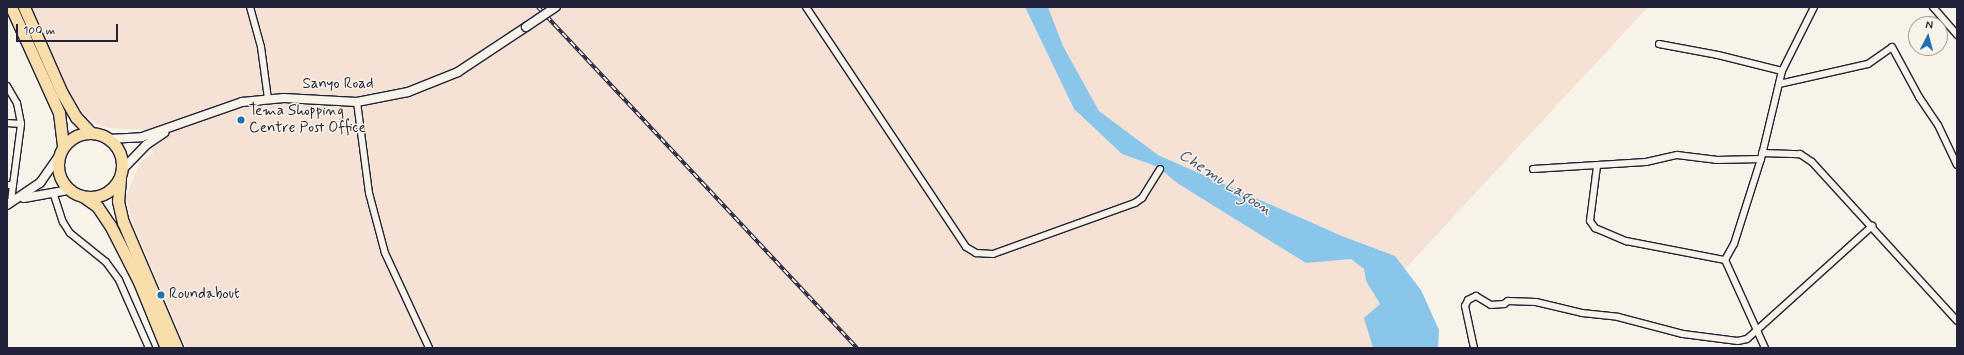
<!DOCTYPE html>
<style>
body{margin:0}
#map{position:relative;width:1964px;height:355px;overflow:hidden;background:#f7f3e8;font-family:Mynerve,sans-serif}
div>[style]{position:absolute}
.built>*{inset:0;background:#f6e2d5}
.water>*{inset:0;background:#8ac6ea}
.roads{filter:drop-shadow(1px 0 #22223b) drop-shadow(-1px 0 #22223b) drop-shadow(0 1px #22223b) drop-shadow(0 -1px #22223b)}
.street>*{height:6px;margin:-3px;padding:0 3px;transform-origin:3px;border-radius:3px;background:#f7f3e8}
.secondary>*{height:8px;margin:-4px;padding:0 4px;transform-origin:4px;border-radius:4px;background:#f7f3e8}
.highway>*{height:11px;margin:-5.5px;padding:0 5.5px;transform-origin:5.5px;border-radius:5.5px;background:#f8deab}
.highway>.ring{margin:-5.5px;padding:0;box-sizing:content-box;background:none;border:11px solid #f8deab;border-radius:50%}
.rail>*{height:3.5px;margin-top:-1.75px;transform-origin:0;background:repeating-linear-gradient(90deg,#f7f3e8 0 6px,#22223b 0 12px);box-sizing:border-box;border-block:1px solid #22223b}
.bridges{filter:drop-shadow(1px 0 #22223b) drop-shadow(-1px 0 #22223b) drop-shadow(0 1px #22223b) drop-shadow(0 -1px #22223b)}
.secondary-bridge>*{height:8px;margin:-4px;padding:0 4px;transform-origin:4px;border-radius:4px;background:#f7f3e8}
.dots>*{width:11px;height:11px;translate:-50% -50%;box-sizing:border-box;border:2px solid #f7f3e8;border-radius:50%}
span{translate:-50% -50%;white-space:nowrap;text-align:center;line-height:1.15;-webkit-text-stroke:3px #f7f3e8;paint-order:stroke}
.street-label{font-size:15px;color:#22223b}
.poi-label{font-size:15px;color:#22223b}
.left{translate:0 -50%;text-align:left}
.water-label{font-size:16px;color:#415370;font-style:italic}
.frame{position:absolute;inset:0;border:8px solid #22223b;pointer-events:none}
.north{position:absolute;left:1908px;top:16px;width:40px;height:40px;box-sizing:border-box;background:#f7f3e8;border:1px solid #a29fa3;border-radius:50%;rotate:6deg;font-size:11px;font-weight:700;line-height:16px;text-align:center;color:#22223b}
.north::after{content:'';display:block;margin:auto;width:14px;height:18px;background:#1f6fb2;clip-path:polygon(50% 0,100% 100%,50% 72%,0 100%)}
.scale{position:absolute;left:16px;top:24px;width:102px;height:18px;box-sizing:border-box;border:2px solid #22223b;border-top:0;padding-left:5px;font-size:12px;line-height:14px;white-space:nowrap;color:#22223b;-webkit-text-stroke:3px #f7f3e8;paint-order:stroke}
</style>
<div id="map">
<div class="built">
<i style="clip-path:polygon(29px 7px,1025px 7px,1074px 109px,1122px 154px,1158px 167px,1177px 183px,1306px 263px,1351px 259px,1364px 269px,1366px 281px,1380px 305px,1370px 335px,1373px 348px,186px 348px,133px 224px,126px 197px,140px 162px,153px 154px,144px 130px,107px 128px,90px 120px,68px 96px)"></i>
<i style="clip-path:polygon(1048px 7px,1648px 7px,1405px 269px,1395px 256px,1342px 236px,1158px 155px,1099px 111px,1063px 46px)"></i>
</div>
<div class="water">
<i style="clip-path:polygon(1025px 7px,1048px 7px,1063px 46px,1099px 111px,1158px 155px,1342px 236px,1395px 256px,1421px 290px,1439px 330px,1438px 348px,1373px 348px,1364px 318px,1380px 304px,1366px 281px,1364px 269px,1351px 259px,1306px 263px,1177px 183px,1158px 167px,1122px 154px,1074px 109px)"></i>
</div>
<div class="roads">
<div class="street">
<i style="left:250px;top:7px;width:41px;rotate:74.6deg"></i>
<i style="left:261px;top:47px;width:52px;rotate:82.3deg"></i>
<i style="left:806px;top:7px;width:288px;rotate:56.3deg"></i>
<i style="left:966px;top:247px;width:12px;rotate:31deg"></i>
<i style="left:976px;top:253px;width:17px;rotate:3deg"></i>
<i style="left:993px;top:254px;width:151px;rotate:-19.8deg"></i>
<i style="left:1135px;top:203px;width:9px;rotate:-36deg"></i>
<i style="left:1142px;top:198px;width:34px;rotate:-58deg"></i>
<i style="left:1933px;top:7px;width:37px;rotate:49deg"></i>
<i style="left:1659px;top:44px;width:60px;rotate:10.6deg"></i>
<i style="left:1718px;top:55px;width:66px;rotate:14deg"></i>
<i style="left:1779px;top:84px;width:91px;rotate:-12.7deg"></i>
<i style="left:1868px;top:64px;width:29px;rotate:-35deg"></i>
<i style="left:1892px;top:47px;width:57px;rotate:61.6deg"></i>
<i style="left:1919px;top:97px;width:34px;rotate:56deg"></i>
<i style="left:1938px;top:125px;width:44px;rotate:64.6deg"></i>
<i style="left:7px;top:86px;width:20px;rotate:60deg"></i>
<i style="left:17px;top:103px;width:21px;rotate:79deg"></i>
<i style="left:21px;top:124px;width:14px;rotate:-176deg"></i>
<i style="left:357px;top:102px;width:92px;rotate:82.5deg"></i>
<i style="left:369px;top:193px;width:62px;rotate:75.1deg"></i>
<i style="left:385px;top:253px;width:105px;rotate:65.1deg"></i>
<i style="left:1762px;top:153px;width:38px;rotate:2deg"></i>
<i style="left:1800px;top:154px;width:14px;rotate:34deg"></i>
<i style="left:1812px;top:162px;width:215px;rotate:47.6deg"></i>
<i style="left:1597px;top:166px;width:55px;rotate:97.3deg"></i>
<i style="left:1590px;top:221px;width:9px;rotate:54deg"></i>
<i style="left:1595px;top:228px;width:34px;rotate:23deg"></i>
<i style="left:1626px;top:241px;width:101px;rotate:10.9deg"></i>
<i style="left:1533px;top:169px;width:113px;rotate:-3.5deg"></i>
<i style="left:1646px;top:162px;width:32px;rotate:-13deg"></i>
<i style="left:1677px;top:155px;width:39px;rotate:7deg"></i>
<i style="left:1716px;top:160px;width:45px;rotate:-1.3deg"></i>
<i style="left:7px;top:185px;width:6px"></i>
<i style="left:13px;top:185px;width:62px;rotate:-82.5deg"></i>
<i style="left:53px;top:192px;width:32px;rotate:72deg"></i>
<i style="left:63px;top:222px;width:13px;rotate:58deg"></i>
<i style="left:70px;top:233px;width:46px;rotate:38.9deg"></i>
<i style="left:106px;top:262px;width:22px;rotate:54deg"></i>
<i style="left:119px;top:280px;width:74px;rotate:66.2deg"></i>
<i style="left:11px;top:203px;width:18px;rotate:-84deg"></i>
<i style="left:1474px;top:348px;width:43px;rotate:-102.1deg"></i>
<i style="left:1465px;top:306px;width:7px;rotate:-63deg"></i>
<i style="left:1468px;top:300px;width:9px;rotate:-27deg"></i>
<i style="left:1476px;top:296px;width:17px;rotate:31deg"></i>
<i style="left:1491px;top:305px;width:13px;rotate:-4deg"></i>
<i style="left:1504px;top:304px;width:5px;rotate:-37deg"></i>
<i style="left:1508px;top:301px;width:28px;rotate:2deg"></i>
<i style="left:1536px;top:302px;width:47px;rotate:13.4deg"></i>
<i style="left:1582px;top:313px;width:36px;rotate:6deg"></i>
<i style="left:1618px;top:317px;width:67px;rotate:14.7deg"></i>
<i style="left:1683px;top:334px;width:55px;rotate:7.3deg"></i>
<i style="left:1738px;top:341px;width:9px;rotate:-13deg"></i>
<i style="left:1747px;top:339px;width:169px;rotate:-42.1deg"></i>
<i style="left:1765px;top:348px;width:97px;rotate:-114.4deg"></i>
<i style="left:1725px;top:260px;width:18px;rotate:-61deg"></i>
<i style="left:1734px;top:244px;width:89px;rotate:-72.4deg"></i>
<i style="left:1761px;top:159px;width:90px;rotate:-76.6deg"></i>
<i style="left:1782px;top:71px;width:72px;rotate:-63.4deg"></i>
</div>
<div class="secondary">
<i style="left:108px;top:139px;width:34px;rotate:-3deg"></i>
<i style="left:142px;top:137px;width:106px;rotate:-19.3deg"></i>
<i style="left:242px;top:102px;width:42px;rotate:-5.4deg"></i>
<i style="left:284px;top:98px;width:73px;rotate:3.1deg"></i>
<i style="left:357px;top:102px;width:52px;rotate:-11.1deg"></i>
<i style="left:408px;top:92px;width:54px;rotate:-21.8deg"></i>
<i style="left:458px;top:72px;width:82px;rotate:-33.5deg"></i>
<i style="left:121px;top:171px;width:36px;rotate:-46deg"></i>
<i style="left:146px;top:145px;width:22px;rotate:-34deg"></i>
<i style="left:24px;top:198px;width:46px;rotate:-10.1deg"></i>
<i style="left:7px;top:205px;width:40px;rotate:-34deg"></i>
<i style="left:40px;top:183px;width:32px;rotate:-55deg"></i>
</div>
<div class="highway">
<i style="left:11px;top:7px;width:116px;rotate:65.6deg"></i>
<i style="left:59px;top:113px;width:33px;rotate:83deg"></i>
<i style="left:24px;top:7px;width:94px;rotate:66.2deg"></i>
<i style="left:62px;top:93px;width:28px;rotate:60deg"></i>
<i style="left:76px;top:117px;width:22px;rotate:47deg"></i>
<i class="ring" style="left:58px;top:133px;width:53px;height:53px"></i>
<i style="left:120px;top:179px;width:22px;rotate:95deg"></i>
<i style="left:118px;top:201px;width:22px;rotate:77deg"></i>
<i style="left:123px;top:222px;width:137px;rotate:66.8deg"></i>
<i style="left:84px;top:197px;width:16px;rotate:35deg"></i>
<i style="left:97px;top:206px;width:23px;rotate:56deg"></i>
<i style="left:110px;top:225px;width:64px;rotate:63deg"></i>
<i style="left:139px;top:282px;width:71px;rotate:67.8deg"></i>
</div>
</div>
<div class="rail">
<i style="left:538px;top:7px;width:467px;rotate:46.9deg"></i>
</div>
<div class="bridges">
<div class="secondary-bridge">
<i style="left:526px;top:27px;width:36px;rotate:-34deg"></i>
</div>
</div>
<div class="dots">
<i style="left:241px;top:120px;background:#1f6fb2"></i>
<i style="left:161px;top:295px;background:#1f6fb2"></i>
</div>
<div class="street-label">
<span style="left:338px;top:85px">Sanyo Road</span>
</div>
<div class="poi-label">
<span class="left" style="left:249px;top:120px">Tema Shopping<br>Centre Post Office</span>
<span class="left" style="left:169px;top:295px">Roundabout</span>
</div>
<div class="water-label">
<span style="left:1225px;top:183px;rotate:33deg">Chemu Lagoon</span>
</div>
<div class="frame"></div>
<div class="north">N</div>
<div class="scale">100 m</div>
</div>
